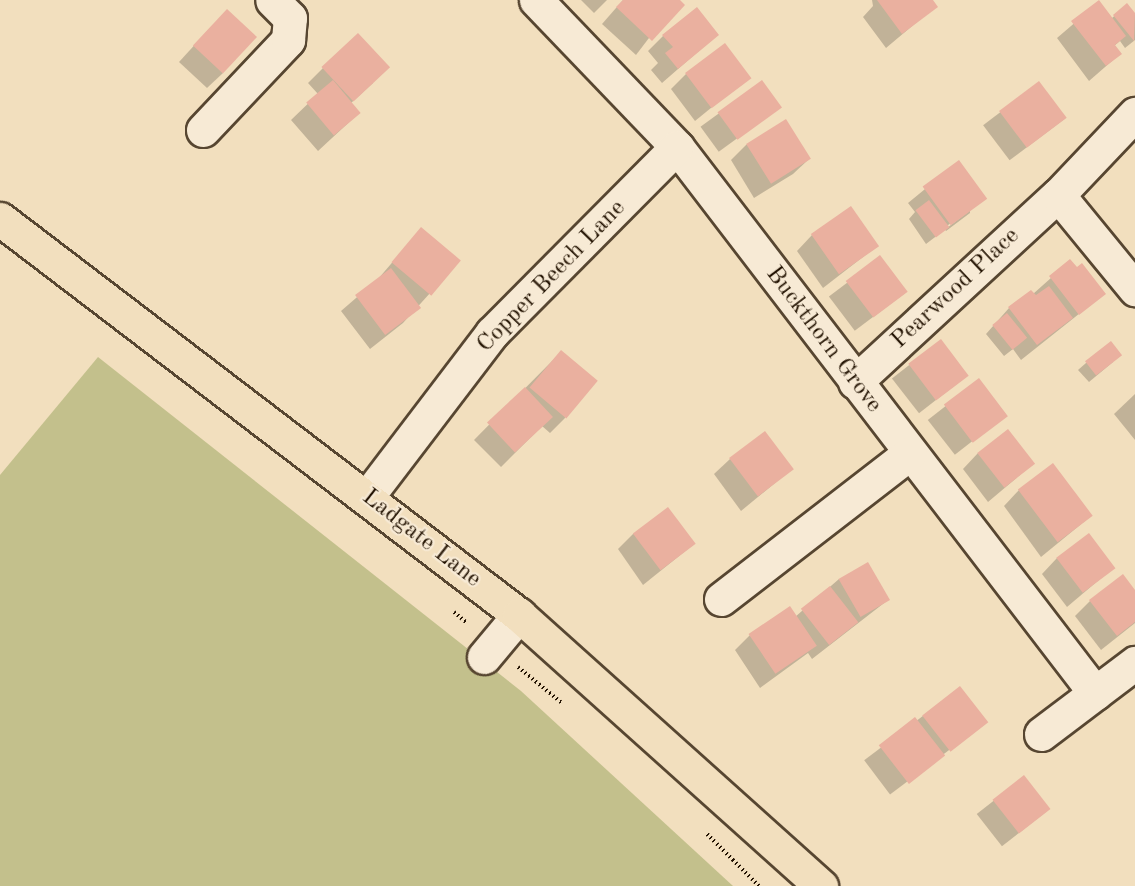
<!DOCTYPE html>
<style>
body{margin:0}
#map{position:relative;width:1135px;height:886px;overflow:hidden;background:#f2dfbe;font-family:"Old Standard TT",serif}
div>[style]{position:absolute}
.green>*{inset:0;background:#c3c08c}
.shadow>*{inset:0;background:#0003;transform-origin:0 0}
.building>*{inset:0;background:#eab09f;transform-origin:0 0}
.path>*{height:4px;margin-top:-2px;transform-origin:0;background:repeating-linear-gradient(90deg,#231302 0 1.5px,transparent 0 4.5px)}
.roads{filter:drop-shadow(2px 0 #574631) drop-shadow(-2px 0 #574631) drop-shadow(0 2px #574631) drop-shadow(0 -2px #574631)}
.minor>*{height:33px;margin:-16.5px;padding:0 16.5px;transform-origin:16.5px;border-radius:16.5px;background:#f7ead5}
.major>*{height:33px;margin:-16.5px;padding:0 16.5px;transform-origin:16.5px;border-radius:16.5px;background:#f2dfbe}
span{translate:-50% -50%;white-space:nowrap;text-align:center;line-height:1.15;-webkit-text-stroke:4.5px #f7ead5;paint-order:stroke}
.street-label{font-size:24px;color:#231302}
</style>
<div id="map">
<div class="green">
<i style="clip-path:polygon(98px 357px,521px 691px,733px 886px,0 886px,0 475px)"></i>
</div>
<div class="shadow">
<i style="clip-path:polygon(581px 0,607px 0,594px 13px)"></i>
<i style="clip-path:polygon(623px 0,678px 0,636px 55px,602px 24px)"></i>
<i style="clip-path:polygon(872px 0,931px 0,936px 6px,886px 48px,863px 17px,873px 6px)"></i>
<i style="clip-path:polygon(1099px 2px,1112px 18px,1127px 5px,1135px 15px,1135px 40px,1125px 48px,1120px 41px,1114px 46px,1120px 54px,1089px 81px,1057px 38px)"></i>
<i style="clip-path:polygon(211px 27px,223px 73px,207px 88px,179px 62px)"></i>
<i style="clip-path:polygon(717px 35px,662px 83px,651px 70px,658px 63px,648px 51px,663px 36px)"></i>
<i style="clip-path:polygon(323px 68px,373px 83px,351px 103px,359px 113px,318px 151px,291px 120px,318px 94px,308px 83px)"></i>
<i style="clip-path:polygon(686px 74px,749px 77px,695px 121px,671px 89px)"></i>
<i style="left:762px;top:82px;width:31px;height:76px;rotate:54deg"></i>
<i style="left:1039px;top:83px;width:44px;height:70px;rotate:53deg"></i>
<i style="clip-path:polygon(786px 121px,809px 159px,793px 174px,754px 198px,731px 160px,746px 145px)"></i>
<i style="clip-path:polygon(evenodd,958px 162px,985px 199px,926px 244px,909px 219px,915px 212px,908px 203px,958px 162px,970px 209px,970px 213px,946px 231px,944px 228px,970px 209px)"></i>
<i style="clip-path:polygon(421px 229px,459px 261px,403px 323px,370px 349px,341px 311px,378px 279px)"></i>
<i style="clip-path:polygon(812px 235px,877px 246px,823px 288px,797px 251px)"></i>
<i style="left:880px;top:258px;width:43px;height:64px;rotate:53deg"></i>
<i style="clip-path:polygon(1070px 261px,1104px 294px,1021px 360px,1013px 349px,1004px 356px,986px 334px,1009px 308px,1031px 292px,1033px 294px)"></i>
<i style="left:940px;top:341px;width:44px;height:61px;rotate:52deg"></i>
<i style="clip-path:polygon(561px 352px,565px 418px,550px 433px,542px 426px,501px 467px,474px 440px)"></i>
<i style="clip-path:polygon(1113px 362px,1089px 382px,1078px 370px,1086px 363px)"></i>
<i style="left:979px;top:380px;width:44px;height:65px;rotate:52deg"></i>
<i style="clip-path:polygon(1135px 394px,1135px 440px,1114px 414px)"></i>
<i style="clip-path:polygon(978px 453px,1033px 464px,988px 502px,963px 469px)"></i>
<i style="clip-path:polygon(730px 459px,792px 469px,741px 511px,714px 474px)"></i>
<i style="clip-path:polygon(1019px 490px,1091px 516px,1041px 557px,1004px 506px)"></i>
<i style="clip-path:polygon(633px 534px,694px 544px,643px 585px,618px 549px)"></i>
<i style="clip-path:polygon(1057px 558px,1113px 568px,1067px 607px,1042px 574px)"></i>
<i style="clip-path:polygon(839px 579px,888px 600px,812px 659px,808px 653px,760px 688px,735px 650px,750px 635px,795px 617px)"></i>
<i style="clip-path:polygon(1135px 592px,1135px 623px,1101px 650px,1075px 616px,1090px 601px)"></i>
<i style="left:960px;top:688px;width:43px;height:120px;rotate:53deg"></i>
<i style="left:1024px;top:777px;width:41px;height:60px;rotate:52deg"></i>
</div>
<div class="building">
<i style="clip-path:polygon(623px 0,680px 0,685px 5px,652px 41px,616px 7px)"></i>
<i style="clip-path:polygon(877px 0,933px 0,938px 7px,902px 34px)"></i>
<i style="clip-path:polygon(1099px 0,1126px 36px,1115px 45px,1122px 54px,1106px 66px,1071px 21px)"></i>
<i style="clip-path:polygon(1127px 3px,1135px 13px,1134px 41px,1113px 15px)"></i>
<i style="clip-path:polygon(697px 7px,719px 35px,678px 69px,665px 53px,673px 47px,662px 35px)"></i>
<i style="left:227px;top:9px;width:41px;height:50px;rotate:43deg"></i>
<i style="left:358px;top:33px;width:47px;height:50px;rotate:47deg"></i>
<i style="left:725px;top:43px;width:44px;height:50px;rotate:53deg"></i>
<i style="left:333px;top:80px;width:43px;height:35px;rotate:50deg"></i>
<i style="left:762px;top:80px;width:34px;height:55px;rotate:54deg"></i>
<i style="left:1039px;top:81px;width:46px;height:50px;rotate:53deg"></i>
<i style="left:786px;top:119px;width:47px;height:47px;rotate:58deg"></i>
<i style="left:959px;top:160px;width:48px;height:45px;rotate:54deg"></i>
<i style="left:929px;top:200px;width:34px;height:17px;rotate:53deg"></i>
<i style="left:851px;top:206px;width:49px;height:49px;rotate:55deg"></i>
<i style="left:421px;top:227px;width:52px;height:46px;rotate:40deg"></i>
<i style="left:880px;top:255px;width:46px;height:43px;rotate:53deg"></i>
<i style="clip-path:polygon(1070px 259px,1077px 267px,1082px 263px,1106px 294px,1079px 315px,1049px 276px)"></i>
<i style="left:391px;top:268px;width:50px;height:45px;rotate:53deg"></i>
<i style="clip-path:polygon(1049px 286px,1073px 318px,1037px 345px,1008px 307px,1031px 290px,1036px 295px)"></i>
<i style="left:1007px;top:313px;width:32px;height:19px;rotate:51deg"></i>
<i style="left:941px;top:339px;width:46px;height:41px;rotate:53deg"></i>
<i style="left:1111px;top:341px;width:18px;height:33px;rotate:52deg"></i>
<i style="left:561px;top:350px;width:48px;height:49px;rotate:40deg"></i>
<i style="left:979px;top:378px;width:48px;height:44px;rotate:53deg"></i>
<i style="left:525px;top:387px;width:41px;height:52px;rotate:47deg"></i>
<i style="left:1008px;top:429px;width:44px;height:39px;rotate:52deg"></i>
<i style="left:765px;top:431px;width:48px;height:45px;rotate:53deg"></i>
<i style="left:1053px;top:463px;width:66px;height:44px;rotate:53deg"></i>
<i style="left:668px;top:507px;width:46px;height:44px;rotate:53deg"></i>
<i style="left:1089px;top:533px;width:44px;height:41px;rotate:53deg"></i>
<i style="left:868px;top:562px;width:44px;height:34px;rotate:60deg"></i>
<i style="clip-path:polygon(1123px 574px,1135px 590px,1135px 622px,1117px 636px,1089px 600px)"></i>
<i style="left:830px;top:586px;width:46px;height:37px;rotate:52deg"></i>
<i style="left:790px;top:606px;width:48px;height:50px;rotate:56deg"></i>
<i style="left:960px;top:686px;width:46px;height:48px;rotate:52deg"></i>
<i style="left:915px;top:717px;width:49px;height:46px;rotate:52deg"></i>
<i style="left:1024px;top:775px;width:43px;height:40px;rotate:52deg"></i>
</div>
<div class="path">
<i style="left:454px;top:612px;width:17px;rotate:40deg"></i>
<i style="left:518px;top:667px;width:58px;rotate:39.4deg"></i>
<i style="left:707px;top:834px;width:74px;rotate:45deg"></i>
</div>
<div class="roads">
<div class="minor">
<i style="left:536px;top:0;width:204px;rotate:46.2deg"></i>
<i style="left:677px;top:147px;width:688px;rotate:52.56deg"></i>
<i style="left:203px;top:130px;width:124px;rotate:-46.6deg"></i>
<i style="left:288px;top:40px;width:22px;rotate:-85deg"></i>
<i style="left:290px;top:18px;width:25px;rotate:-135deg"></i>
<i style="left:1058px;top:195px;width:122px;rotate:50.7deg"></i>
<i style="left:855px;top:382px;width:276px;rotate:-42.7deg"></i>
<i style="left:1058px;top:195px;width:112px;rotate:-46.5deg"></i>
<i style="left:367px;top:497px;width:206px;rotate:-52.7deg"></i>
<i style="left:492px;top:333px;width:262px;rotate:-45.2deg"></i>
<i style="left:721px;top:599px;width:239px;rotate:-37.7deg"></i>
<i style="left:484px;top:657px;width:55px;rotate:-50.2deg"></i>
<i style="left:1041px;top:734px;width:118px;rotate:-37.1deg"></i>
</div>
<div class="major">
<i style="left:0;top:219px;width:653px;rotate:37.34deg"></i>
<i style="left:519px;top:615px;width:406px;rotate:41.9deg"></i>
</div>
</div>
<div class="street-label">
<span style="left:552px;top:277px;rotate:-46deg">Copper Beech Lane</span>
<span style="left:956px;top:289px;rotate:-43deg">Pearwood Place</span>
<span style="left:823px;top:340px;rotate:53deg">Buckthorn Grove</span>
<span style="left:421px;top:539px;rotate:38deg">Ladgate Lane</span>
</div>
</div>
